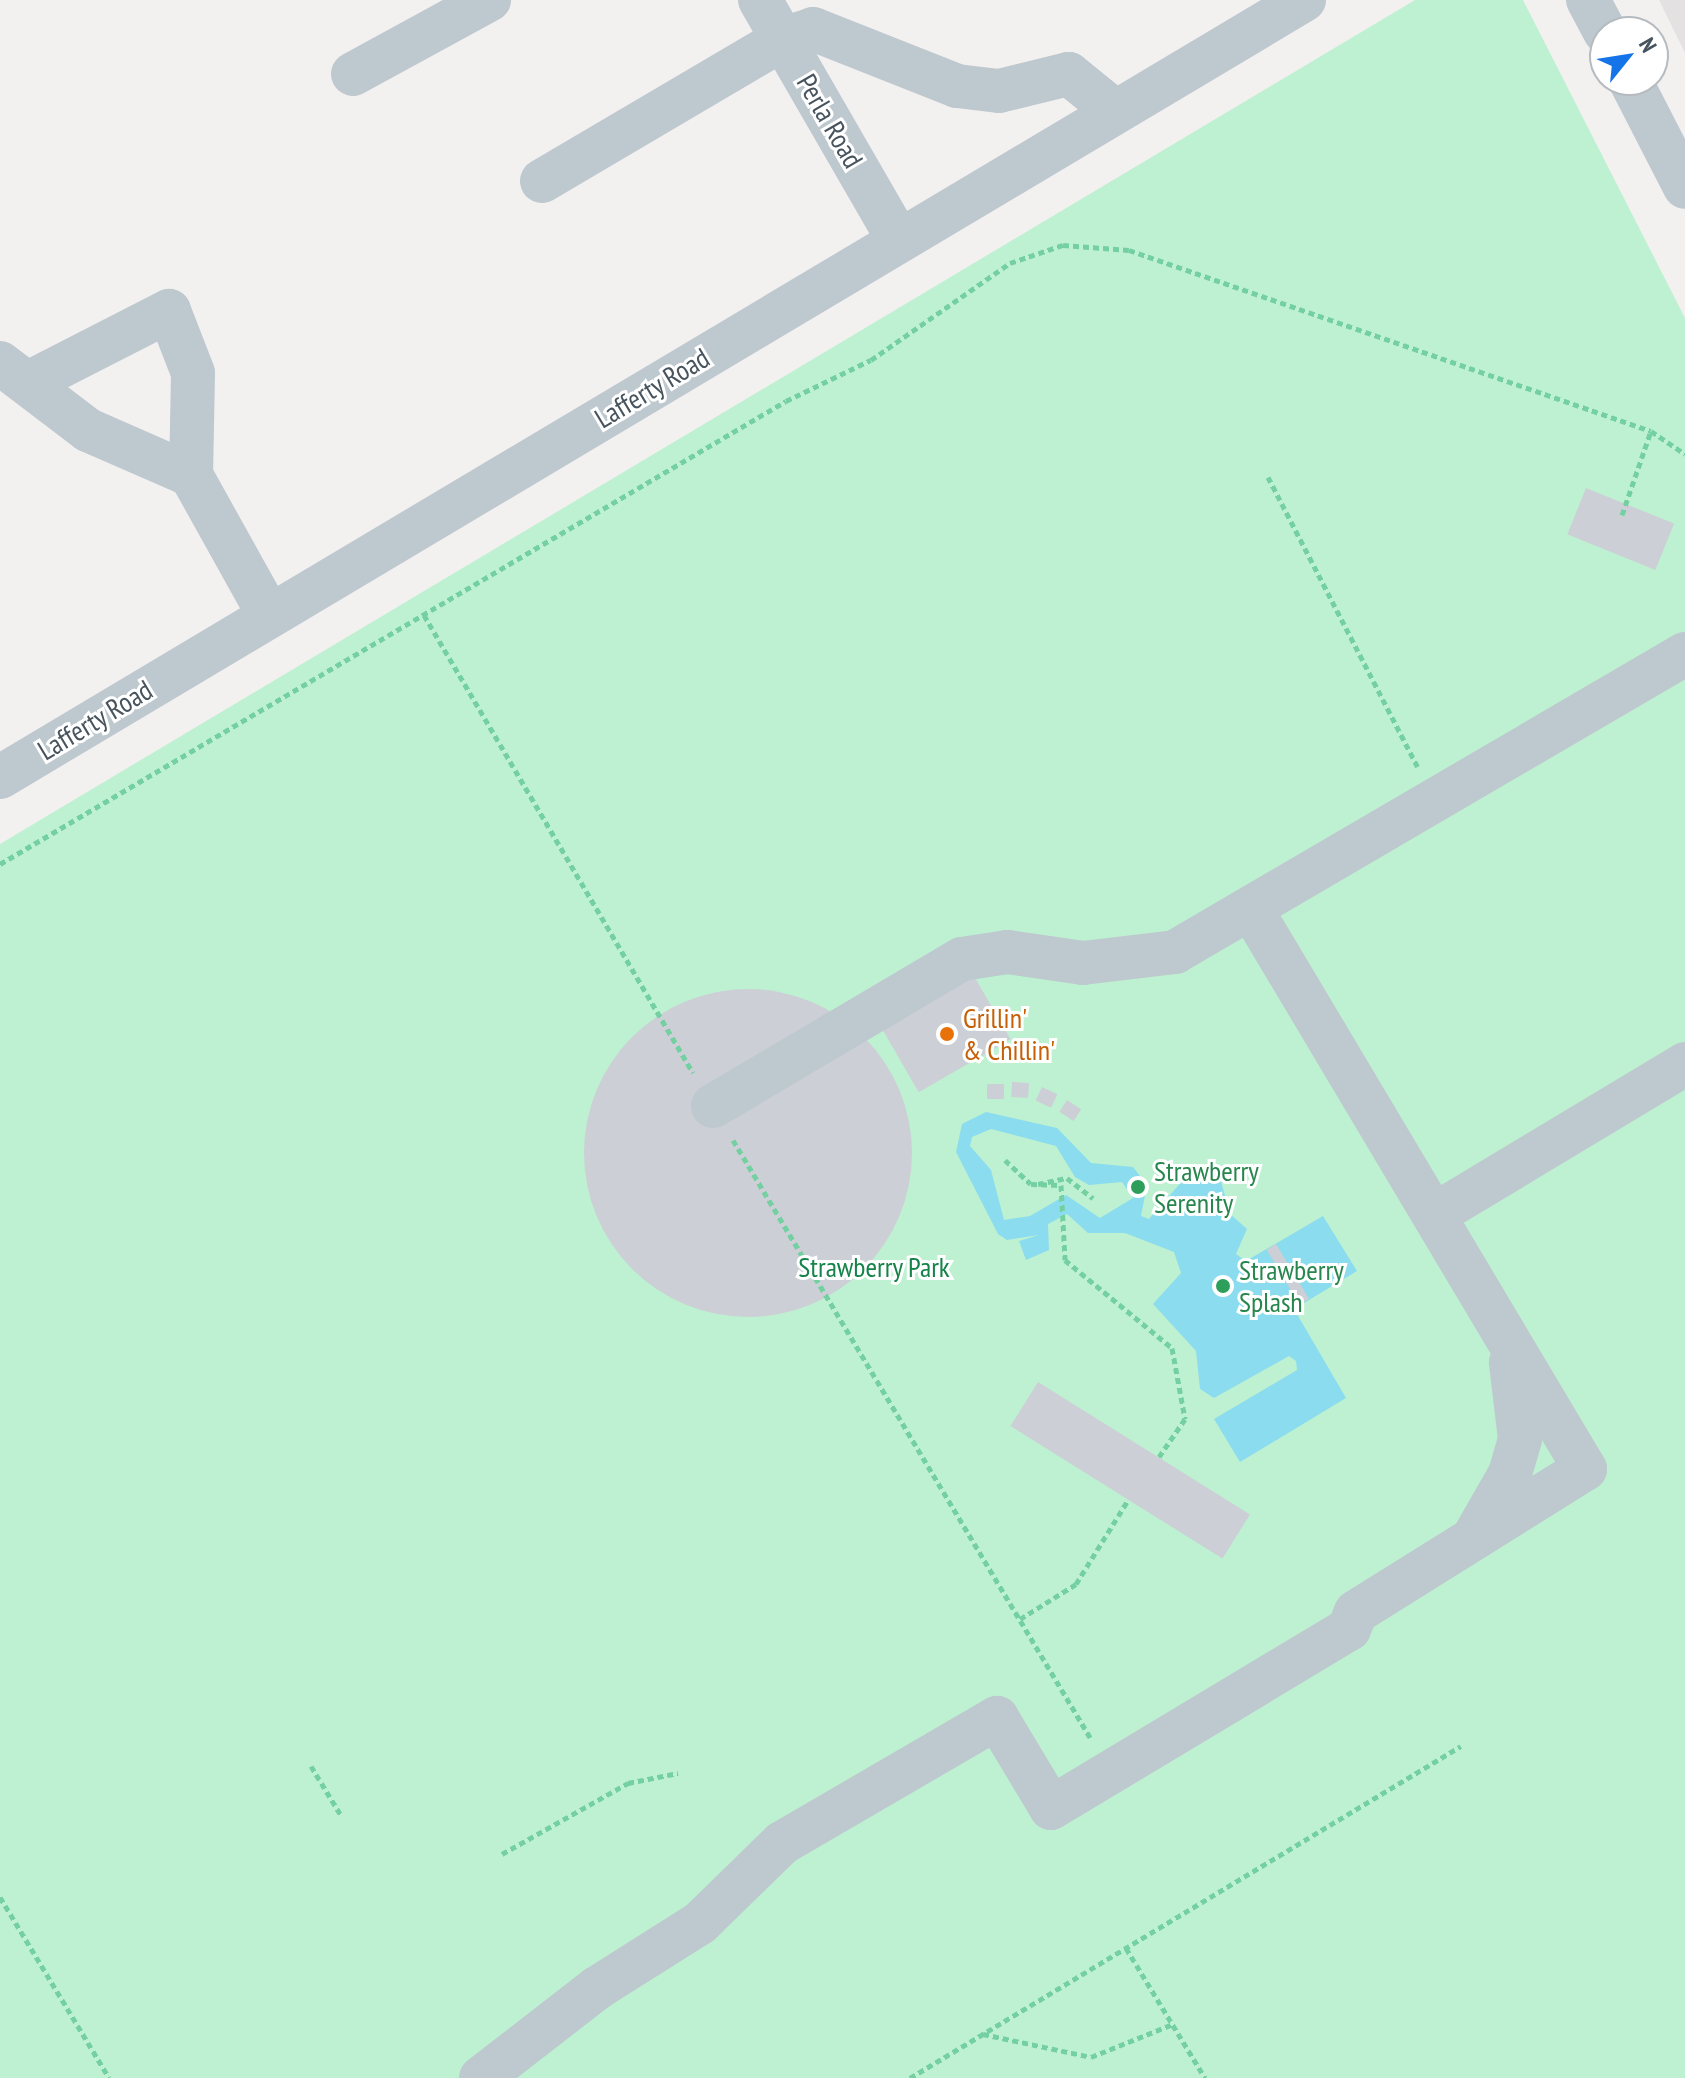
<!DOCTYPE html>
<style>
body{margin:0}
#map{position:relative;width:1685px;height:2078px;overflow:hidden;background:#f3f0f0;font-family:"PT Sans Narrow",sans-serif}
div>[style]{position:absolute}
.education>*{inset:0;background:#e4e1e2}
.green>*{inset:0;background:#bef1d1}
.water>*{inset:0;background:#8adcee}
.building>*{inset:0;background:#cccfd5;transform-origin:0 0}
.round{border-radius:50%}
.path>*{height:5px;margin-top:-2.5px;transform-origin:0;background:repeating-linear-gradient(90deg,#75d0a1 0 6px,transparent 0 10px)}
.minor>*{height:44px;margin:-22px;padding:0 22px;transform-origin:22px;border-radius:22px;background:#bec8cf}
.dots>*{width:22px;height:22px;translate:-50% -50%;box-sizing:border-box;border:4px solid #fff;border-radius:50%}
span{translate:-50% -50%;white-space:nowrap;text-align:center;line-height:1.15;-webkit-text-stroke:6px #fff;paint-order:stroke}
.street-label{font-size:28px;color:#47545e}
.food-label{font-size:28px;color:#c56008}
.left{translate:0 -50%;text-align:left}
.leisure-label{font-size:28px;color:#27864d}
.park-label{font-size:28px;color:#15834a}
.north{position:absolute;left:1589px;top:16px;width:80px;height:80px;box-sizing:border-box;background:#fff;border:2px solid #b5bbbf;border-radius:50%;rotate:60deg;font-size:22px;font-weight:700;line-height:32px;text-align:center;color:#47545e}
.north::after{content:'';display:block;margin:auto;width:28px;height:36px;background:#1575e8;clip-path:polygon(50% 0,100% 100%,50% 72%,0 100%)}
</style>
<div id="map">
<div class="education">
<i style="clip-path:polygon(1659px 0,1685px 0,1685px 53px)"></i>
</div>
<div class="green">
<i style="clip-path:polygon(1415px 0,1523px 0,1685px 318px,1685px 2078px,0 2078px,0 844px)"></i>
</div>
<div class="water">
<i style="clip-path:polygon(evenodd,986px 1112px,1057px 1128px,1091px 1163px,1133px 1167px,1147px 1185px,1141px 1216px,1149px 1219px,1191px 1171px,1219px 1174px,1230px 1214px,1247px 1229px,1236px 1254px,1246px 1261px,1323px 1216px,1357px 1271px,1294px 1309px,1346px 1398px,1240px 1462px,1214px 1419px,1297px 1370px,1296px 1361px,1289px 1356px,1214px 1398px,1200px 1389px,1196px 1351px,1153px 1304px,1181px 1273px,1174px 1252px,1125px 1233px,1088px 1233px,1067px 1214px,1048px 1224px,1049px 1250px,1026px 1260px,1019px 1241px,1039px 1235px,1007px 1240px,998px 1234px,956px 1152px,962px 1124px,986px 1112px,991px 1129px,1056px 1146px,1075px 1177px,1089px 1185px,1122px 1182px,1133px 1198px,1100px 1218px,1066px 1195px,1030px 1216px,1004px 1220px,991px 1170px,970px 1146px,972px 1137px,991px 1129px)"></i>
</div>
<div class="building">
<i style="left:1586px;top:488px;width:95px;height:50px;rotate:22deg"></i>
<i style="left:974px;top:976px;width:73px;height:106px;rotate:60deg"></i>
<i class="round" style="left:584px;top:989px;width:328px;height:328px"></i>
<i style="left:1012px;top:1082px;width:17px;height:15px;rotate:3deg"></i>
<i style="left:987px;top:1084px;width:17px;height:15px"></i>
<i style="left:1042px;top:1087px;width:17px;height:15px;rotate:25deg"></i>
<i style="left:1067px;top:1100px;width:17px;height:14px;rotate:33deg"></i>
<i style="left:1276px;top:1244px;width:64px;height:11px;rotate:59deg"></i>
<i style="left:1038px;top:1382px;width:250px;height:52px;rotate:32deg"></i>
</div>
<div class="path">
<i style="left:1268px;top:477px;width:326px;rotate:62.7deg"></i>
<i style="left:1622px;top:515px;width:89px;rotate:-71deg"></i>
<i style="left:424px;top:615px;width:531px;rotate:59.57deg"></i>
<i style="left:0;top:864px;width:912px;rotate:-30.5deg"></i>
<i style="left:786px;top:401px;width:94px;rotate:-25.8deg"></i>
<i style="left:871px;top:360px;width:169px;rotate:-34.9deg"></i>
<i style="left:1010px;top:263px;width:56px;rotate:-18.8deg"></i>
<i style="left:1063px;top:245px;width:66px;rotate:4.3deg"></i>
<i style="left:1129px;top:250px;width:552px;rotate:19.12deg"></i>
<i style="left:1651px;top:431px;width:41px;rotate:34.1deg"></i>
<i style="left:733px;top:1140px;width:698px;rotate:59.13deg"></i>
<i style="left:1005px;top:1160px;width:35px;rotate:43deg"></i>
<i style="left:1031px;top:1184px;width:30px;rotate:2deg"></i>
<i style="left:1061px;top:1185px;width:75px;rotate:86.9deg"></i>
<i style="left:1065px;top:1260px;width:139px;rotate:39.4deg"></i>
<i style="left:1172px;top:1348px;width:72px;rotate:79.6deg"></i>
<i style="left:1185px;top:1419px;width:46px;rotate:124.4deg"></i>
<i style="left:1038px;top:1184px;width:30px;rotate:-12deg"></i>
<i style="left:1067px;top:1178px;width:33px;rotate:38deg"></i>
<i style="left:1020px;top:1619px;width:66px;rotate:-32deg"></i>
<i style="left:1076px;top:1584px;width:99px;rotate:-58.2deg"></i>
<i style="left:311px;top:1766px;width:60px;rotate:58.7deg"></i>
<i style="left:502px;top:1854px;width:145px;rotate:-29.4deg"></i>
<i style="left:628px;top:1783px;width:51px;rotate:-11.3deg"></i>
<i style="left:0;top:1897px;width:211px;rotate:58.9deg"></i>
<i style="left:1126px;top:1948px;width:152px;rotate:58.7deg"></i>
<i style="left:983px;top:2034px;width:110px;rotate:12deg"></i>
<i style="left:1091px;top:2057px;width:88px;rotate:-21.9deg"></i>
<i style="left:910px;top:2078px;width:643px;rotate:-31.07deg"></i>
</div>
<div class="minor">
<i style="left:760px;top:0;width:278px;rotate:60deg"></i>
<i style="left:1588px;top:0;width:36px;rotate:62deg"></i>
<i style="left:353px;top:74px;width:155px;rotate:-28.6deg"></i>
<i style="left:1630px;top:80px;width:120px;rotate:62.8deg"></i>
<i style="left:542px;top:181px;width:280px;rotate:-30.5deg"></i>
<i style="left:783px;top:39px;width:32px;rotate:-18deg"></i>
<i style="left:813px;top:29px;width:155px;rotate:21.6deg"></i>
<i style="left:957px;top:86px;width:42px;rotate:6.8deg"></i>
<i style="left:999px;top:91px;width:72px;rotate:-13.7deg"></i>
<i style="left:1069px;top:74px;width:60px;rotate:39deg"></i>
<i style="left:0;top:363px;width:111px;rotate:37.3deg"></i>
<i style="left:88px;top:430px;width:112px;rotate:23.6deg"></i>
<i style="left:191px;top:475px;width:160px;rotate:60.9deg"></i>
<i style="left:32px;top:381px;width:154px;rotate:-27.1deg"></i>
<i style="left:169px;top:311px;width:66px;rotate:68.8deg"></i>
<i style="left:193px;top:373px;width:102px;rotate:91.1deg"></i>
<i style="left:0;top:777px;width:1518px;rotate:-30.79deg"></i>
<i style="left:713px;top:1106px;width:289px;rotate:-30.6deg"></i>
<i style="left:962px;top:959px;width:46px;rotate:-8.8deg"></i>
<i style="left:1007px;top:952px;width:77px;rotate:8.2deg"></i>
<i style="left:1083px;top:963px;width:93px;rotate:-6.8deg"></i>
<i style="left:1175px;top:952px;width:591px;rotate:-30.3deg"></i>
<i style="left:1434px;top:1215px;width:293px;rotate:-31deg"></i>
<i style="left:1475px;top:1535px;width:70px;rotate:-60.2deg"></i>
<i style="left:1510px;top:1474px;width:36px;rotate:-74deg"></i>
<i style="left:1520px;top:1439px;width:77px;rotate:-96.8deg"></i>
<i style="left:481px;top:2078px;width:147px;rotate:-37.8deg"></i>
<i style="left:597px;top:1988px;width:122px;rotate:-32.3deg"></i>
<i style="left:700px;top:1923px;width:115px;rotate:-44.3deg"></i>
<i style="left:782px;top:1843px;width:249px;rotate:-30.2deg"></i>
<i style="left:997px;top:1718px;width:105px;rotate:59deg"></i>
<i style="left:1051px;top:1808px;width:348px;rotate:-31deg"></i>
<i style="left:1349px;top:1629px;width:18px;rotate:-68deg"></i>
<i style="left:1356px;top:1612px;width:270px;rotate:-32deg"></i>
<i style="left:1585px;top:1469px;width:648px;rotate:-120.8deg"></i>
</div>
<div class="dots">
<i style="left:947px;top:1034px;background:#e8710a"></i>
<i style="left:1138px;top:1187px;background:#2e9e5b"></i>
<i style="left:1223px;top:1286px;background:#2e9e5b"></i>
</div>
<div class="street-label">
<span style="left:830px;top:121px;rotate:60deg">Perla Road</span>
<span style="left:652px;top:388px;rotate:-31deg">Lafferty Road</span>
<span style="left:95px;top:720px;rotate:-31deg">Lafferty Road</span>
</div>
<div class="food-label">
<span class="left" style="left:963px;top:1034px">Grillin'<br>&amp; Chillin'</span>
</div>
<div class="leisure-label">
<span class="left" style="left:1154px;top:1187px">Strawberry<br>Serenity</span>
<span class="left" style="left:1239px;top:1286px">Strawberry<br>Splash</span>
</div>
<div class="park-label">
<span style="left:874px;top:1267px">Strawberry Park</span>
</div>
<div class="north">N</div>
</div>
